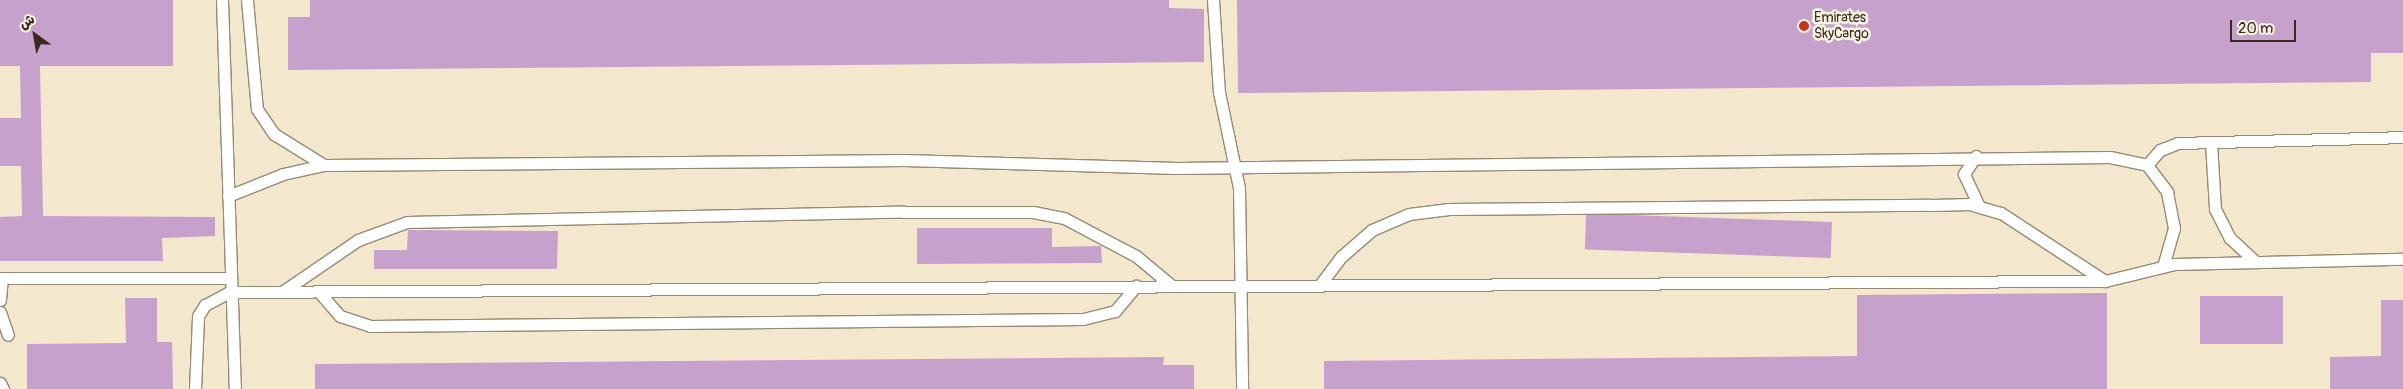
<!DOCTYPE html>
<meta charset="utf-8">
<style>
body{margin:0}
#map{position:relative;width:2403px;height:389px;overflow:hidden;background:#f3e8cd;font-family:Pangolin,"Playpen Sans Arabic",sans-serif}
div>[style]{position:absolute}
.building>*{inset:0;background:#c5a1cc;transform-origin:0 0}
.roads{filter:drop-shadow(1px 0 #978976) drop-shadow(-1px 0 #978976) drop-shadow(0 1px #978976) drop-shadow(0 -1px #978976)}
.service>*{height:11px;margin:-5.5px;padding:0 5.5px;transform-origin:5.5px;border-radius:5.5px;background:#fff}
.dots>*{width:14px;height:14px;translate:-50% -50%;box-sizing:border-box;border:2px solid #fcf5e5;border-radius:50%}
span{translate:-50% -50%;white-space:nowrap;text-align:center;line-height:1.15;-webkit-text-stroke:5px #fcf5e5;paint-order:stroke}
.poi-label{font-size:14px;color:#3b2a1e}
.left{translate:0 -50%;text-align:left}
.north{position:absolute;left:10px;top:10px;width:50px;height:50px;-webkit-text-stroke:4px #fcf5e5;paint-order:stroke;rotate:328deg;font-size:14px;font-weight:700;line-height:20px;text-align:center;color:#3b2a1e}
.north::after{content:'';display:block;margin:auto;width:18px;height:22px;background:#3b2a1e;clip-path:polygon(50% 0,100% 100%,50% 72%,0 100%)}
.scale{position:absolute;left:2230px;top:20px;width:66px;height:22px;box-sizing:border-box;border:2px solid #3b2a1e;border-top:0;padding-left:6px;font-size:15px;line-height:18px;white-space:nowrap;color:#3b2a1e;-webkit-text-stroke:4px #fcf5e5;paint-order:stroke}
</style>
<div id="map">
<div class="building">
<i style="clip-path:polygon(0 0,173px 0,173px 66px,40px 66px,43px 216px,215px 217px,215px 236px,162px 238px,163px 261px,0 261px,0 217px,22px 216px,21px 166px,0 166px,0 118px,21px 118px,20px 66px,0 66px)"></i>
<i style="clip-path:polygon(310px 0,1169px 0,1169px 8px,1204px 9px,1204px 62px,288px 70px,288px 17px,310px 17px)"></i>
<i style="clip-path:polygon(1237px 0,2403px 0,2403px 53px,2371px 53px,2371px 82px,1238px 93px)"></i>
<i style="left:1832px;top:222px;width:36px;height:246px;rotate:92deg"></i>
<i style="clip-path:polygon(917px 228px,1052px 228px,1052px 247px,1101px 246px,1102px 263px,917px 264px)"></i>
<i style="clip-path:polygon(408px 230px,558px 231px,557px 269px,374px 269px,374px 250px,407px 250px)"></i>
<i style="clip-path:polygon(2107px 293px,2107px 389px,1324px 389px,1324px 361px,1857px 356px,1857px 295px)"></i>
<i style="left:2283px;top:296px;width:48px;height:83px;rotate:90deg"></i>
<i style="clip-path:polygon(125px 298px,157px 298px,157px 342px,172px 342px,173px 389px,27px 389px,27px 344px,126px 343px)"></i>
<i style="clip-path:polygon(2381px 300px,2403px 300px,2403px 389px,2330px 389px,2330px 357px,2381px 356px)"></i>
<i style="clip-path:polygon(1164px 357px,1163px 365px,1194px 365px,1194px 389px,315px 389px,315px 364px)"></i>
</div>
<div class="roads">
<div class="service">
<i style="left:222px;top:0;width:389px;rotate:88.1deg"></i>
<i style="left:247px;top:0;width:109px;rotate:84.8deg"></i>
<i style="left:257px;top:109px;width:30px;rotate:56deg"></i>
<i style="left:274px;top:134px;width:59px;rotate:31.8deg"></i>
<i style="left:1213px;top:0;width:92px;rotate:86.3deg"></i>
<i style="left:1219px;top:92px;width:98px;rotate:78.2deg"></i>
<i style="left:1239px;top:188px;width:201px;rotate:89.1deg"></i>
<i style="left:2211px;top:143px;width:66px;rotate:86.5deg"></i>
<i style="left:2215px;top:209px;width:33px;rotate:63deg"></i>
<i style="left:2230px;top:238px;width:34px;rotate:43deg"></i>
<i style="left:1976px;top:156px;width:22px;rotate:124deg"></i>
<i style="left:1964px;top:174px;width:35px;rotate:65deg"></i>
<i style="left:2147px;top:165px;width:20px;rotate:-49deg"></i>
<i style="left:2160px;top:150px;width:19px;rotate:-21deg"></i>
<i style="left:2178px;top:143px;width:225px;rotate:-1.5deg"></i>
<i style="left:228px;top:196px;width:59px;rotate:-21.8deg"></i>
<i style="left:283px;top:174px;width:42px;rotate:-12.4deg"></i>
<i style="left:324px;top:165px;width:580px;rotate:-0.49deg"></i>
<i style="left:904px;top:160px;width:273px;rotate:1.7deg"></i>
<i style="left:1177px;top:168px;width:933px;rotate:-0.68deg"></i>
<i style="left:2110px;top:157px;width:38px;rotate:12deg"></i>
<i style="left:2147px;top:165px;width:34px;rotate:53deg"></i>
<i style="left:2167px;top:192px;width:37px;rotate:79deg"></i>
<i style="left:2174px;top:228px;width:40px;rotate:106deg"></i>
<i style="left:0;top:278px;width:229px"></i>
<i style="left:1319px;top:286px;width:38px;rotate:-53deg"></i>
<i style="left:1342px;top:256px;width:40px;rotate:-41deg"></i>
<i style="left:1372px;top:230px;width:40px;rotate:-23.4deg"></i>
<i style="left:1409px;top:214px;width:40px;rotate:-7.1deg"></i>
<i style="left:1449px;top:209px;width:480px;rotate:-0.5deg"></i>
<i style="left:1929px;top:205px;width:40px;rotate:-1.4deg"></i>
<i style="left:1969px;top:204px;width:33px;rotate:16deg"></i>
<i style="left:2001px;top:213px;width:124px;rotate:33.2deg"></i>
<i style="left:282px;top:292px;width:92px;rotate:-34.4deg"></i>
<i style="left:358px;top:240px;width:52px;rotate:-20.2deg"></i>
<i style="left:407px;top:222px;width:497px;rotate:-1.2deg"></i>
<i style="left:904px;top:212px;width:129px"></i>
<i style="left:1033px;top:212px;width:32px;rotate:11deg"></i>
<i style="left:1064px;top:218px;width:81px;rotate:27.8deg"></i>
<i style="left:1136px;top:256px;width:47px;rotate:39.8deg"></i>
<i style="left:319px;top:292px;width:32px;rotate:49deg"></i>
<i style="left:340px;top:316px;width:32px;rotate:18deg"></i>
<i style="left:370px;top:326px;width:713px;rotate:-0.56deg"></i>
<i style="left:1083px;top:319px;width:33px;rotate:-14deg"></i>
<i style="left:1115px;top:311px;width:33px;rotate:-50deg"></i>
<i style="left:0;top:300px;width:22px;rotate:-85deg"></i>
<i style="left:0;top:312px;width:24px;rotate:71deg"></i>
<i style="left:0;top:383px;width:7px;rotate:63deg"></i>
<i style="left:195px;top:389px;width:73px;rotate:-87.6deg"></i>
<i style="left:198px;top:316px;width:13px;rotate:-58deg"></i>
<i style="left:205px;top:305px;width:27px;rotate:-28deg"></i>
<i style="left:229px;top:292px;width:1876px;rotate:-0.34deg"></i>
<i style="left:2105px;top:281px;width:71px;rotate:-13.8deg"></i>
<i style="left:2174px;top:264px;width:229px;rotate:-1.3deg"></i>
</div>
</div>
<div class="dots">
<i style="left:1804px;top:26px;background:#c8321e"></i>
</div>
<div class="poi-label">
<span class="left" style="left:1814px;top:26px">Emirates<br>SkyCargo</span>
</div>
<div class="north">ش</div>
<div class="scale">20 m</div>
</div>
